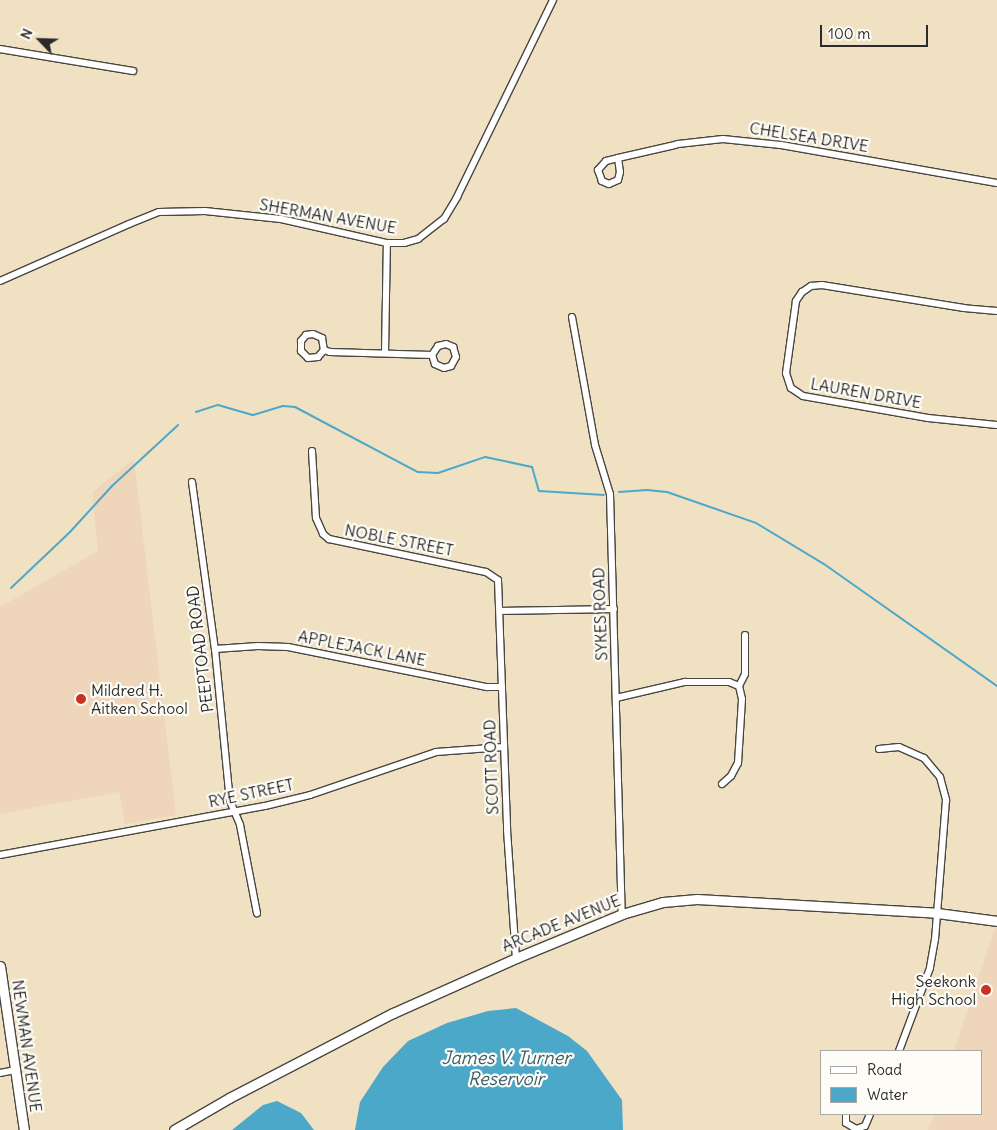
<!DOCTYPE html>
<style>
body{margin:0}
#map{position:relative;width:997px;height:1130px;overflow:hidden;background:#f0e1c3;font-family:Delius,sans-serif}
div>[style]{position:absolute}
.built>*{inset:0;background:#efd6bb}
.water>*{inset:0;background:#4ba8c9}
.stream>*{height:2px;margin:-1px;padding:0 1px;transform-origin:1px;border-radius:1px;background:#4ba8c9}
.roads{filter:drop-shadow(1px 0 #494642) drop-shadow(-1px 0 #494642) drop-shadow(0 1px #494642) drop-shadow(0 -1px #494642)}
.street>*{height:6px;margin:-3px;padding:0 3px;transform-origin:3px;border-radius:3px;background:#fff}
.secondary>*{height:9px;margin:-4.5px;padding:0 4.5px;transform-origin:4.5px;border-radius:4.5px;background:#fff}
.dots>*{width:14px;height:14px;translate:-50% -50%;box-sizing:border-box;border:2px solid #fdfcf7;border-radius:50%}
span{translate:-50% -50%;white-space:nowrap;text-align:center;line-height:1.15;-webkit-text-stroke:4.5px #fdfcf7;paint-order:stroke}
.street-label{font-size:16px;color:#2b2b2b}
.poi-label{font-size:16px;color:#2b2b2b}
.left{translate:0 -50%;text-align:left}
.right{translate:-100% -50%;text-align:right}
.water-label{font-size:18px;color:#385d6a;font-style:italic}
.legend{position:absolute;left:820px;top:1050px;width:162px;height:65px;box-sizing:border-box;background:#fdfcf7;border:1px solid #a9a8a5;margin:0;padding:6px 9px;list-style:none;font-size:15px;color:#2b2b2b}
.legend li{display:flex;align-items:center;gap:10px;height:25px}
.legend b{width:25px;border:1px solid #a9a8a5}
.north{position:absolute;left:15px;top:15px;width:50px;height:50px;-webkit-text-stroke:4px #fdfcf7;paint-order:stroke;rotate:294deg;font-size:14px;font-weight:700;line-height:20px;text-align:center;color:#2b2b2b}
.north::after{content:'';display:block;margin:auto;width:18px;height:22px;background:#2b2b2b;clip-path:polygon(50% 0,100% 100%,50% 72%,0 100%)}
.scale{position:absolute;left:820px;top:25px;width:108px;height:22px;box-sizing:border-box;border:2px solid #2b2b2b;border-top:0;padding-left:6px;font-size:15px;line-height:18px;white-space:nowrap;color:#2b2b2b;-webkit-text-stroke:4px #fdfcf7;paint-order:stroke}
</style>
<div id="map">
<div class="built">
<i style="clip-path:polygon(134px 459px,176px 815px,125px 824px,119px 792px,0 814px,0 607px,98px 551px,92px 492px)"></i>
<i style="clip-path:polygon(995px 928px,997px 928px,997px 1130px,928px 1130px,934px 1114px,981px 1114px,981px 1051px,954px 1051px)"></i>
</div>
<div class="water">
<i style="clip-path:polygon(516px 1008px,568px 1036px,587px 1051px,622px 1100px,623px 1130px,355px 1130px,360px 1102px,383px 1067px,408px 1041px,447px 1023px,488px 1011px)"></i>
<i style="clip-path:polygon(277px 1101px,301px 1113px,314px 1130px,232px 1130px,263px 1105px)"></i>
</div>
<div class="stream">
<i style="left:196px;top:412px;width:23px;rotate:-18deg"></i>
<i style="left:218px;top:405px;width:36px;rotate:16deg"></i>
<i style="left:253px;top:415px;width:31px;rotate:-17deg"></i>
<i style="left:283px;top:406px;width:12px;rotate:5deg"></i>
<i style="left:295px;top:407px;width:139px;rotate:27.9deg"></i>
<i style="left:418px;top:472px;width:20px;rotate:3deg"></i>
<i style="left:438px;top:473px;width:50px;rotate:-18.8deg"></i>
<i style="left:485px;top:457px;width:48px;rotate:12deg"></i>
<i style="left:532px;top:467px;width:25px;rotate:74deg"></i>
<i style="left:539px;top:491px;width:65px;rotate:3.5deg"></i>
<i style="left:619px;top:492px;width:28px;rotate:-4deg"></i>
<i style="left:647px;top:490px;width:20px;rotate:6deg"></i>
<i style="left:667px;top:492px;width:94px;rotate:19.2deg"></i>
<i style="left:756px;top:523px;width:79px;rotate:31.1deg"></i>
<i style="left:824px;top:564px;width:212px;rotate:35.2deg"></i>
<i style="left:11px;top:588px;width:81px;rotate:-43.5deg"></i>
<i style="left:70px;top:532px;width:62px;rotate:-47.6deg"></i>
<i style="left:112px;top:486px;width:90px;rotate:-42.7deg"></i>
</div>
<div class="roads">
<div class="street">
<i style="left:0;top:49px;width:135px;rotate:9.4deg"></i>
<i style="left:618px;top:158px;width:14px;rotate:82deg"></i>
<i style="left:620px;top:172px;width:8px;rotate:104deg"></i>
<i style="left:618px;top:180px;width:10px;rotate:156deg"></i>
<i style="left:609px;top:184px;width:8px;rotate:-157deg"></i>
<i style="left:602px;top:181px;width:12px;rotate:-110deg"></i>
<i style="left:598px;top:170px;width:12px;rotate:-48deg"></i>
<i style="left:606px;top:161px;width:12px;rotate:-14deg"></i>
<i style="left:618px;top:158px;width:54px;rotate:-12.8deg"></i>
<i style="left:671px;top:146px;width:7px;rotate:-16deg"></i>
<i style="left:678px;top:144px;width:45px;rotate:-6.3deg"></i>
<i style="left:723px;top:139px;width:58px;rotate:5.9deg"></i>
<i style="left:781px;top:145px;width:219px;rotate:10deg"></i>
<i style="left:0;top:281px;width:141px;rotate:-23.8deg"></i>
<i style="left:129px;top:224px;width:32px;rotate:-22deg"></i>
<i style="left:159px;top:212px;width:46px;rotate:-1.2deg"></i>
<i style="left:205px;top:211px;width:76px;rotate:6deg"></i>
<i style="left:281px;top:219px;width:109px;rotate:12.8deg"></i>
<i style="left:387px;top:243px;width:17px"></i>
<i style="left:404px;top:243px;width:15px;rotate:-16deg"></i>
<i style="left:418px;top:239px;width:33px;rotate:-38deg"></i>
<i style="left:444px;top:219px;width:26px;rotate:-59deg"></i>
<i style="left:457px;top:197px;width:219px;rotate:-64deg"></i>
<i style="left:997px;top:311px;width:33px;rotate:-175deg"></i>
<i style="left:964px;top:308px;width:144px;rotate:-170.8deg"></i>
<i style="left:822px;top:285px;width:11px;rotate:175deg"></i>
<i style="left:811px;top:286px;width:11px;rotate:146deg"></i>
<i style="left:802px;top:292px;width:11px;rotate:124deg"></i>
<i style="left:796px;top:301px;width:73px;rotate:97.9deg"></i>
<i style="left:786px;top:373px;width:16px;rotate:72deg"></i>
<i style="left:791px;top:388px;width:14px;rotate:34deg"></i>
<i style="left:803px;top:396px;width:127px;rotate:10deg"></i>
<i style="left:928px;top:418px;width:69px;rotate:5.8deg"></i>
<i style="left:572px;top:317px;width:130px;rotate:79.8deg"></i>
<i style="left:595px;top:445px;width:51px;rotate:73deg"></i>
<i style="left:610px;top:494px;width:420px;rotate:88.4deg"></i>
<i style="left:324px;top:350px;width:9px;rotate:131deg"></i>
<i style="left:318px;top:357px;width:10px;rotate:174deg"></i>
<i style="left:308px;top:358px;width:10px;rotate:-135deg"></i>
<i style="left:301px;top:351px;width:10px;rotate:-90deg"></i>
<i style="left:301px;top:341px;width:8px;rotate:-50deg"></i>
<i style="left:306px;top:335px;width:7px;rotate:-8deg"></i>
<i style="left:313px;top:334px;width:10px;rotate:24deg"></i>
<i style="left:322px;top:338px;width:12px;rotate:81deg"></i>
<i style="left:324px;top:350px;width:6px;rotate:18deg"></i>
<i style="left:330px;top:352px;width:102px;rotate:1.7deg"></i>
<i style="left:432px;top:355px;width:11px;rotate:-56deg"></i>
<i style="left:438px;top:346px;width:8px;rotate:-14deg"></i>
<i style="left:446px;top:344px;width:8px;rotate:23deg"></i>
<i style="left:453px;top:347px;width:10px;rotate:73deg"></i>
<i style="left:456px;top:357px;width:10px;rotate:119deg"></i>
<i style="left:451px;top:366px;width:7px;rotate:164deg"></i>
<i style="left:444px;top:368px;width:10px;rotate:-156deg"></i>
<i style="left:435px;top:364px;width:9px;rotate:-108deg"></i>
<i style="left:385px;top:353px;width:110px;rotate:-89deg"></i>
<i style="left:312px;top:451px;width:67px;rotate:86.6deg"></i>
<i style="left:316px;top:518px;width:17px;rotate:66deg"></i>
<i style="left:323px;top:534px;width:8px;rotate:40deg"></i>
<i style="left:329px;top:539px;width:160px;rotate:11.9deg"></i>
<i style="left:486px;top:572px;width:14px;rotate:34deg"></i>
<i style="left:498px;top:580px;width:250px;rotate:87.9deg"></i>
<i style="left:507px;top:830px;width:128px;rotate:86deg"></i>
<i style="left:192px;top:482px;width:169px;rotate:82.2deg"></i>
<i style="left:215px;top:649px;width:153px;rotate:84.4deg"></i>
<i style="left:230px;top:801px;width:26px;rotate:67deg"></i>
<i style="left:240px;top:825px;width:90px;rotate:79.1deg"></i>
<i style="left:500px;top:611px;width:114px;rotate:-1deg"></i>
<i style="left:215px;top:649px;width:43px;rotate:-4deg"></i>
<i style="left:258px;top:646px;width:30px;rotate:2deg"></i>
<i style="left:288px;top:647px;width:203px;rotate:11.4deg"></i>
<i style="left:487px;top:687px;width:15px"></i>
<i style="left:616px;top:698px;width:71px;rotate:-13.1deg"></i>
<i style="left:685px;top:682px;width:44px"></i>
<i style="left:729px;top:682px;width:11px;rotate:22deg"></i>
<i style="left:879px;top:749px;width:20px;rotate:-6deg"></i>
<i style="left:899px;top:747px;width:27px;rotate:24deg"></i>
<i style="left:924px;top:758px;width:25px;rotate:50deg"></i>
<i style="left:940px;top:777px;width:24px;rotate:75deg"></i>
<i style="left:946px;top:800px;width:139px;rotate:94.5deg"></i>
<i style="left:935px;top:939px;width:29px;rotate:100deg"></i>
<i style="left:930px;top:968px;width:89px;rotate:110.5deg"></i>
<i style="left:722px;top:784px;width:12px;rotate:-42deg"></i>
<i style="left:731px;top:776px;width:15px;rotate:-62deg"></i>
<i style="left:738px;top:763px;width:64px;rotate:-86.4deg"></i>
<i style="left:742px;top:699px;width:13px;rotate:-103deg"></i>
<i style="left:739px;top:686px;width:13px;rotate:-63deg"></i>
<i style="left:745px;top:674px;width:39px;rotate:-90deg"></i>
<i style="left:0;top:855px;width:269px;rotate:-10.5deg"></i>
<i style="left:265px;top:806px;width:46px;rotate:-13.7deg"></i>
<i style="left:310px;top:795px;width:133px;rotate:-18.8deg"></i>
<i style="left:436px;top:752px;width:68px;rotate:-4.2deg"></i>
<i style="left:0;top:1073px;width:15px;rotate:-11deg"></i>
<i style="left:846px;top:1114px;width:9px;rotate:90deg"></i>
<i style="left:846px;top:1123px;width:12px;rotate:31deg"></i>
<i style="left:856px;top:1129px;width:9px;rotate:-18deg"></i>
<i style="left:865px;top:1126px;width:13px;rotate:-67deg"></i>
</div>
<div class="secondary">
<i style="left:0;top:966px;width:166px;rotate:81.7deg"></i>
<i style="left:174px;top:1130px;width:64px;rotate:-30.2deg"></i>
<i style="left:229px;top:1098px;width:185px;rotate:-27.4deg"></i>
<i style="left:393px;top:1013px;width:135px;rotate:-24.1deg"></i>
<i style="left:516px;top:958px;width:115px;rotate:-22.5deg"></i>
<i style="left:622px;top:914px;width:43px;rotate:-16.3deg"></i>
<i style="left:663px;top:902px;width:34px;rotate:-5deg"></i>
<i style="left:697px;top:899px;width:240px;rotate:3.3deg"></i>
<i style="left:937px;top:913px;width:61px;rotate:7.6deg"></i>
</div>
</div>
<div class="dots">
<i style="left:81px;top:699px;background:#c8321e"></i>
<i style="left:986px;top:990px;background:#c8321e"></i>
</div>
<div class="street-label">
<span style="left:809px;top:137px;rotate:9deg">CHELSEA DRIVE</span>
<span style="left:328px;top:216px;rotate:10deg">SHERMAN AVENUE</span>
<span style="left:866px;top:393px;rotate:10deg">LAUREN DRIVE</span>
<span style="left:399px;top:540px;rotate:11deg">NOBLE STREET</span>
<span style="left:600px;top:614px;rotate:-92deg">SYKES ROAD</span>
<span style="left:362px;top:648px;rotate:11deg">APPLEJACK LANE</span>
<span style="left:200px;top:649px;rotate:-97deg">PEEPTOAD ROAD</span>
<span style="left:491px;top:767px;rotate:-92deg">SCOTT ROAD</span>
<span style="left:251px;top:793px;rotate:-12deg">RYE STREET</span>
<span style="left:561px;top:923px;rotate:-22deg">ARCADE AVENUE</span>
<span style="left:27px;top:1046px;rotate:82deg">NEWMAN AVENUE</span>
</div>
<div class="poi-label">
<span class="left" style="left:91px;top:699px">Mildred H.<br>Aitken School</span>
<span class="right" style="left:976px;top:990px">Seekonk<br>High School</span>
</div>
<div class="water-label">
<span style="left:506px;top:1069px">James V. Turner<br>Reservoir</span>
</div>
<ul class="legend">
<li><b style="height:6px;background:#fff"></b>Road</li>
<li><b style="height:14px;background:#4ba8c9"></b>Water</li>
</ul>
<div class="north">N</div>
<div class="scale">100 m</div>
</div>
